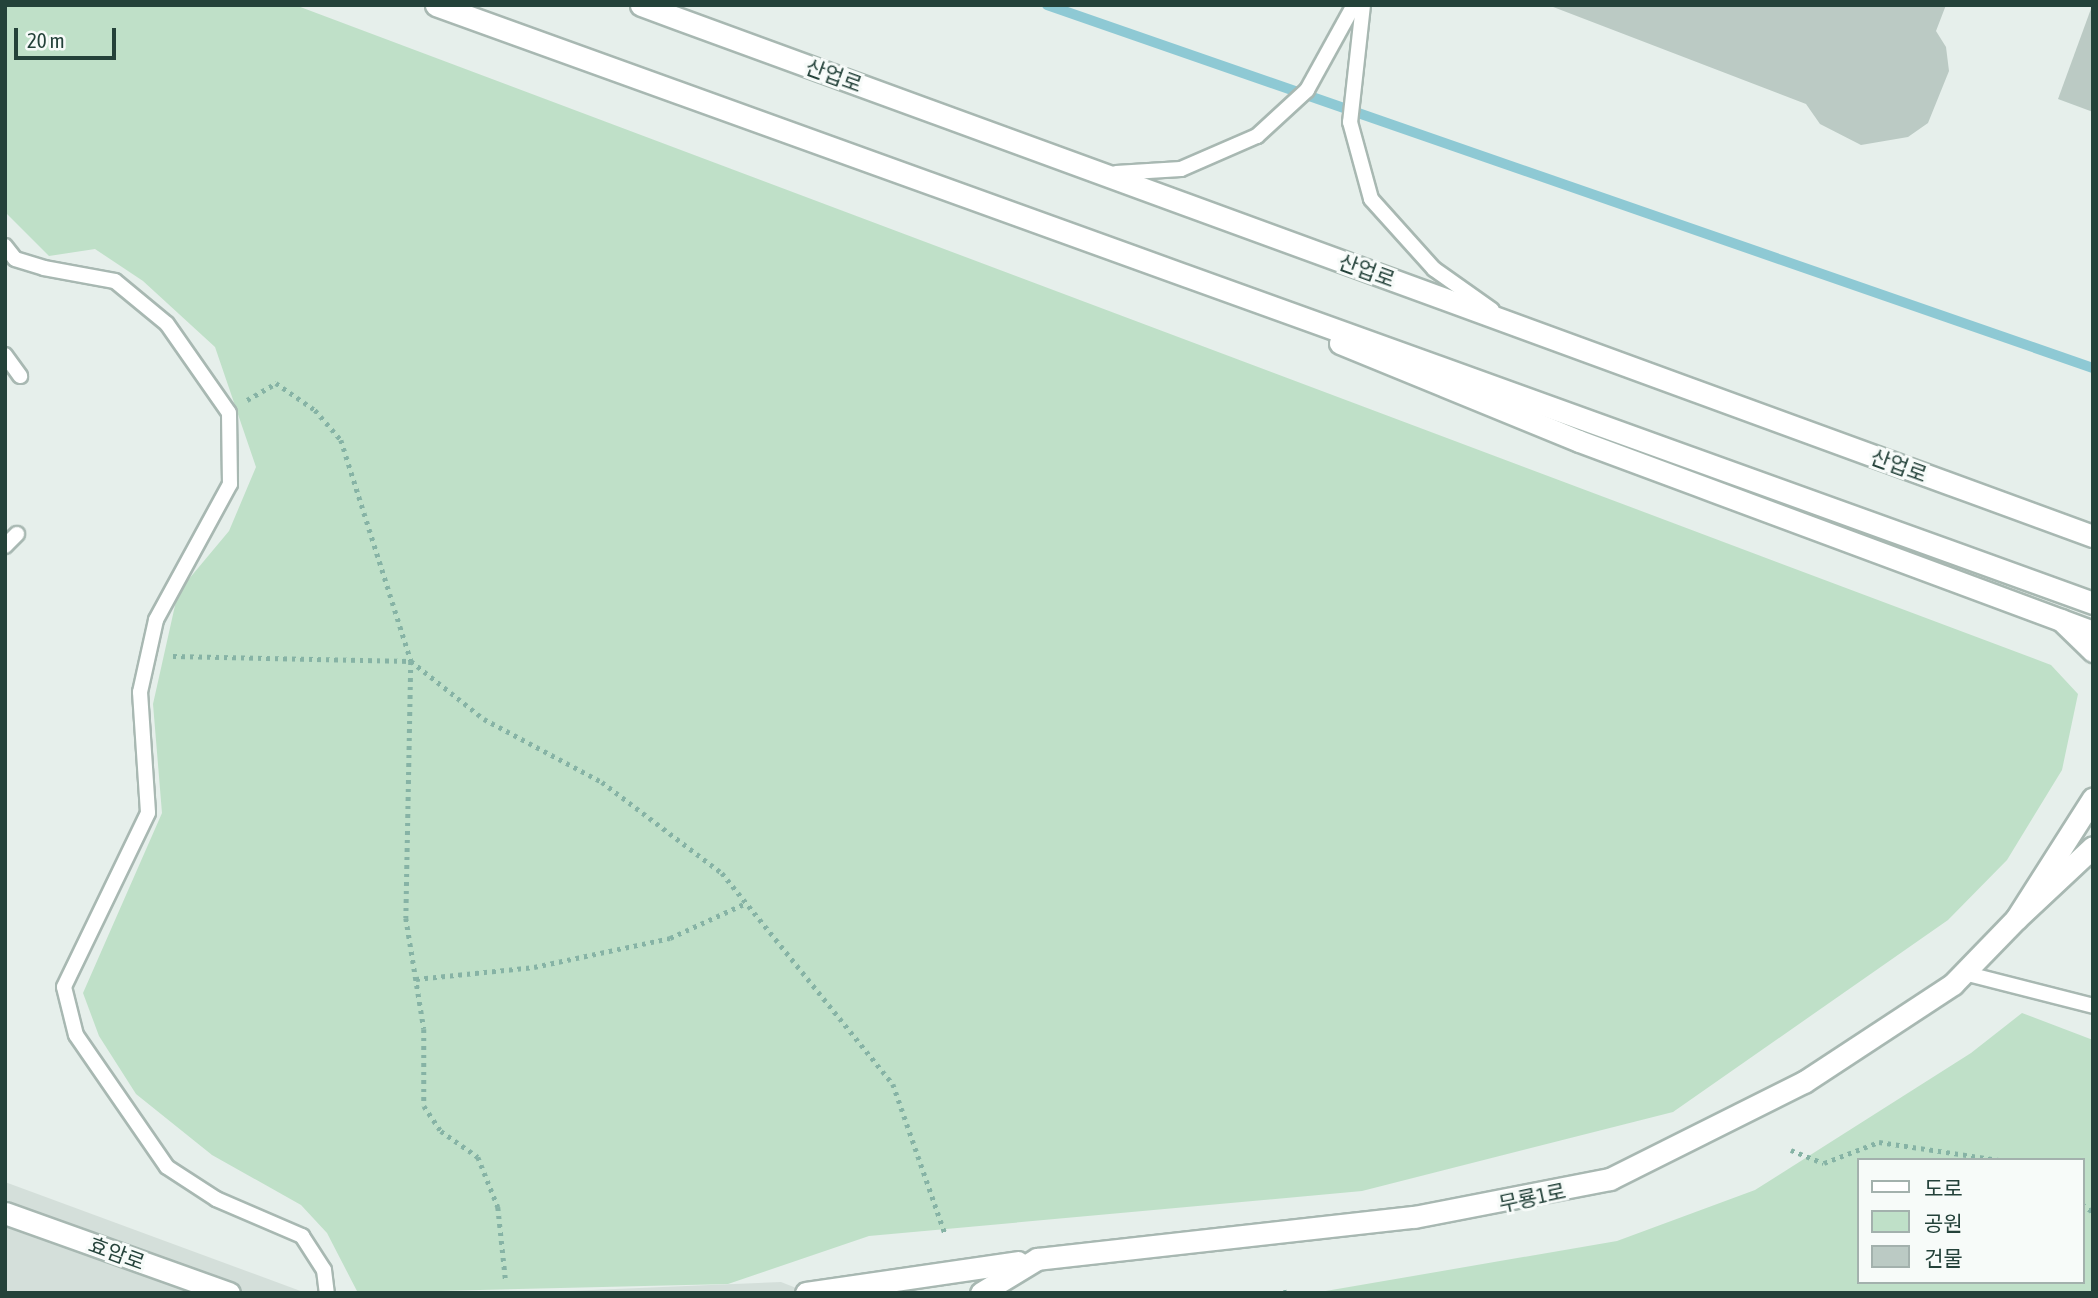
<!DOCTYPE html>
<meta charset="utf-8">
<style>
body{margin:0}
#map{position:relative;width:2098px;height:1298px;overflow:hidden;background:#e6efeb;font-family:"Asap Condensed","Noto Sans KR",sans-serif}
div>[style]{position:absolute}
.built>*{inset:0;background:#d4dfda}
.green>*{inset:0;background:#bfe0c8}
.stream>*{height:10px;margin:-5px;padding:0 5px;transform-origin:5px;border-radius:5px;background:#8ec9d4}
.building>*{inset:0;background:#bbcac4}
.path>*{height:4.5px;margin-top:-2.25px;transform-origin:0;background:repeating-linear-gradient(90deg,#86b3a5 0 3.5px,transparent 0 8.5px)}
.roads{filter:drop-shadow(2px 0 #a8b8b2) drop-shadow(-2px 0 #a8b8b2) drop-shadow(0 2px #a8b8b2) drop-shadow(0 -2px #a8b8b2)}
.service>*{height:14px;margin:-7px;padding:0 7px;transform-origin:7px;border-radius:7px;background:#fff}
.tertiary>*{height:21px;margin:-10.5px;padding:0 10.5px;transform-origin:10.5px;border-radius:10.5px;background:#fff}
.secondary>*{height:21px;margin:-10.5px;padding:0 10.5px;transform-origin:10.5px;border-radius:10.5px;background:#fff}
span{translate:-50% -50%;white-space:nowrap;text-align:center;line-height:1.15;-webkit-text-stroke:6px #f7fbf9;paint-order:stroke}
.street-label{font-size:21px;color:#24423a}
.frame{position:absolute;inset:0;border:7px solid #24423a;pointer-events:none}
.legend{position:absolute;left:1857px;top:1158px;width:228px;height:126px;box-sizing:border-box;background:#f7fbf9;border:2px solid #a3b1ad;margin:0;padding:9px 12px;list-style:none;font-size:21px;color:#24423a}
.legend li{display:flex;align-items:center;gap:14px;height:35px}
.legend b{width:35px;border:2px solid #a3b1ad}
.scale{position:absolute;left:14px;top:28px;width:102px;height:32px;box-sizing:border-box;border:4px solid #24423a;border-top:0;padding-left:9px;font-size:21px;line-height:24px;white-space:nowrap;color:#24423a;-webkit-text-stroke:5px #f7fbf9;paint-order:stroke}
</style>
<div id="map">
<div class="built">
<i style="clip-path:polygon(5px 1182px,306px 1293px,5px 1293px)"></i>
<i style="clip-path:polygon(781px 1282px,809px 1293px,520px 1293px)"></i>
</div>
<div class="green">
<i style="clip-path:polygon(5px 5px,295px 5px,2051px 665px,2078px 694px,2062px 770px,2007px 860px,1948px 920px,1673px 1112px,1362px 1191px,869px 1236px,728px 1284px,358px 1293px,327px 1233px,301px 1205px,212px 1155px,136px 1094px,99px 1036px,83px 993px,162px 813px,153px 704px,178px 592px,229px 531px,256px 467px,215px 347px,143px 281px,95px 249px,49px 256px,5px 212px)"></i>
<i style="clip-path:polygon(evenodd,2022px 1013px,2093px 1040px,2093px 1293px,1314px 1293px,1617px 1241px,1755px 1190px,1971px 1053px,2022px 1013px,1858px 1160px,2082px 1160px,2082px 1282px,1858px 1282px,1858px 1160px)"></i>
</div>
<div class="stream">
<i style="left:1047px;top:5px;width:1107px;rotate:19.14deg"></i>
</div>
<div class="building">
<i style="clip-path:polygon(1548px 5px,1946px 5px,1936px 31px,1946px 47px,1949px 71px,1928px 123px,1908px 137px,1861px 145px,1820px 124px,1806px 104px)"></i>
<i style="clip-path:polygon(2092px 6px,2093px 6px,2093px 112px,2058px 99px)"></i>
</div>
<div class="path">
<i style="left:247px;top:400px;width:34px;rotate:-30deg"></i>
<i style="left:276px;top:383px;width:47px;rotate:34.7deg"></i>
<i style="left:315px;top:410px;width:40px;rotate:49deg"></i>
<i style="left:341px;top:440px;width:232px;rotate:72.4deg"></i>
<i style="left:411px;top:661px;width:257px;rotate:91.1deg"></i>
<i style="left:406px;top:918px;width:112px;rotate:80.8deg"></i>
<i style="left:424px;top:1029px;width:77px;rotate:90deg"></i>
<i style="left:424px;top:1106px;width:30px;rotate:56deg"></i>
<i style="left:441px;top:1131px;width:45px;rotate:35.1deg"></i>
<i style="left:478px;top:1157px;width:54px;rotate:68.2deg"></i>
<i style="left:498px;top:1207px;width:76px;rotate:84deg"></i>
<i style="left:173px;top:656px;width:238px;rotate:1.2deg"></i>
<i style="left:411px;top:661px;width:93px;rotate:38.5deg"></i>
<i style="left:484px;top:719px;width:134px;rotate:28.1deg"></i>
<i style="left:602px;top:782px;width:151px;rotate:37.2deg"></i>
<i style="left:722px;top:873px;width:272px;rotate:51deg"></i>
<i style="left:893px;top:1084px;width:161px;rotate:70.8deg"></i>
<i style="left:416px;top:979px;width:119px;rotate:-5.8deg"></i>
<i style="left:534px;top:967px;width:139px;rotate:-12deg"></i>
<i style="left:670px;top:938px;width:81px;rotate:-24.7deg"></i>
<i style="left:1791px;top:1150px;width:35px;rotate:22deg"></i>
<i style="left:1824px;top:1163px;width:59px;rotate:-20.9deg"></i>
<i style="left:1879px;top:1142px;width:121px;rotate:8.5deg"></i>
<i style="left:2082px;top:1204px;width:14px;rotate:36deg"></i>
<i style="left:1284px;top:1290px;width:3px;rotate:72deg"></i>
</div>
<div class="roads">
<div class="service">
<i style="left:1363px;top:5px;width:118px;rotate:96.3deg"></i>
<i style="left:1350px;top:122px;width:80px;rotate:74.7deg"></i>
<i style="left:1371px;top:199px;width:94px;rotate:48deg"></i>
<i style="left:1434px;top:269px;width:71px;rotate:35.3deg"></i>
<i style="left:1116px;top:173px;width:65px;rotate:-3.5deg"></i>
<i style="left:1181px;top:169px;width:83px;rotate:-23.5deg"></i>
<i style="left:1257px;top:136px;width:68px;rotate:-42.6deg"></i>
<i style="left:1307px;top:90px;width:97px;rotate:-61.1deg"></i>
<i style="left:5px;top:246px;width:16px;rotate:52deg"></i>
<i style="left:15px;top:259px;width:30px;rotate:17deg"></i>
<i style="left:44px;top:268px;width:72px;rotate:10.4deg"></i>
<i style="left:115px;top:281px;width:67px;rotate:39.6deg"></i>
<i style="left:167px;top:324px;width:108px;rotate:55.1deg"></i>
<i style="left:229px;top:413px;width:71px;rotate:89.2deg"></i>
<i style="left:230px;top:484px;width:155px;rotate:118.6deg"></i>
<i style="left:156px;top:620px;width:74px;rotate:102.5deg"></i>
<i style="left:140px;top:692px;width:121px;rotate:86.2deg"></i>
<i style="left:148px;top:813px;width:193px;rotate:115.8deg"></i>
<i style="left:64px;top:987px;width:49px;rotate:76deg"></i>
<i style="left:76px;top:1035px;width:160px;rotate:55.4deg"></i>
<i style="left:167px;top:1167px;width:59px;rotate:33.1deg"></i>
<i style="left:216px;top:1199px;width:94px;rotate:23.3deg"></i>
<i style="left:302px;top:1236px;width:40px;rotate:57.1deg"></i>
<i style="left:324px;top:1270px;width:23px;rotate:83deg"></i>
<i style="left:5px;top:355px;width:26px;rotate:54deg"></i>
<i style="left:5px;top:546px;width:17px;rotate:-45deg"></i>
<i style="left:1964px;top:973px;width:133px;rotate:14.3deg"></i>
</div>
<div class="tertiary">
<i style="left:2061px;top:620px;width:45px;rotate:44.1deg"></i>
<i style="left:5px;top:1213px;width:238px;rotate:19.7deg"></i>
<i style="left:806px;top:1293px;width:214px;rotate:-8.3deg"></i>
<i style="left:981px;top:1293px;width:66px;rotate:-31.3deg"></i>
<i style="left:1037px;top:1259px;width:379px;rotate:-6.4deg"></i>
<i style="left:1414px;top:1217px;width:200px;rotate:-11deg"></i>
<i style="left:1610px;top:1179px;width:217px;rotate:-26.6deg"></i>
<i style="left:1804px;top:1082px;width:178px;rotate:-33.3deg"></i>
<i style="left:1953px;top:984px;width:91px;rotate:-45.9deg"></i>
<i style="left:2016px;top:919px;width:143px;rotate:-57.5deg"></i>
</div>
<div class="secondary">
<i style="left:436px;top:5px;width:1762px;rotate:19.84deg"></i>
<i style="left:641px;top:5px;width:1546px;rotate:20.09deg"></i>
<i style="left:1340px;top:343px;width:258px;rotate:22.3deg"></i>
<i style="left:1579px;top:441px;width:548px;rotate:20.38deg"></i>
<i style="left:2016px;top:919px;width:105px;rotate:-43.1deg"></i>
</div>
</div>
<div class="street-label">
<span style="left:834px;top:75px;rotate:20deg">산업로</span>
<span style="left:1367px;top:270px;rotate:20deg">산업로</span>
<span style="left:1899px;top:465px;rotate:20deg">산업로</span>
<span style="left:1532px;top:1197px;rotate:-12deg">무룡1로</span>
<span style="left:117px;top:1253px;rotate:20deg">효암로</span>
</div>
<div class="frame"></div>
<ul class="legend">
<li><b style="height:9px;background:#fff"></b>도로</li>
<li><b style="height:19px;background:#bfe0c8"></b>공원</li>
<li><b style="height:19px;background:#bbcac4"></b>건물</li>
</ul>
<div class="scale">20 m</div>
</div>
